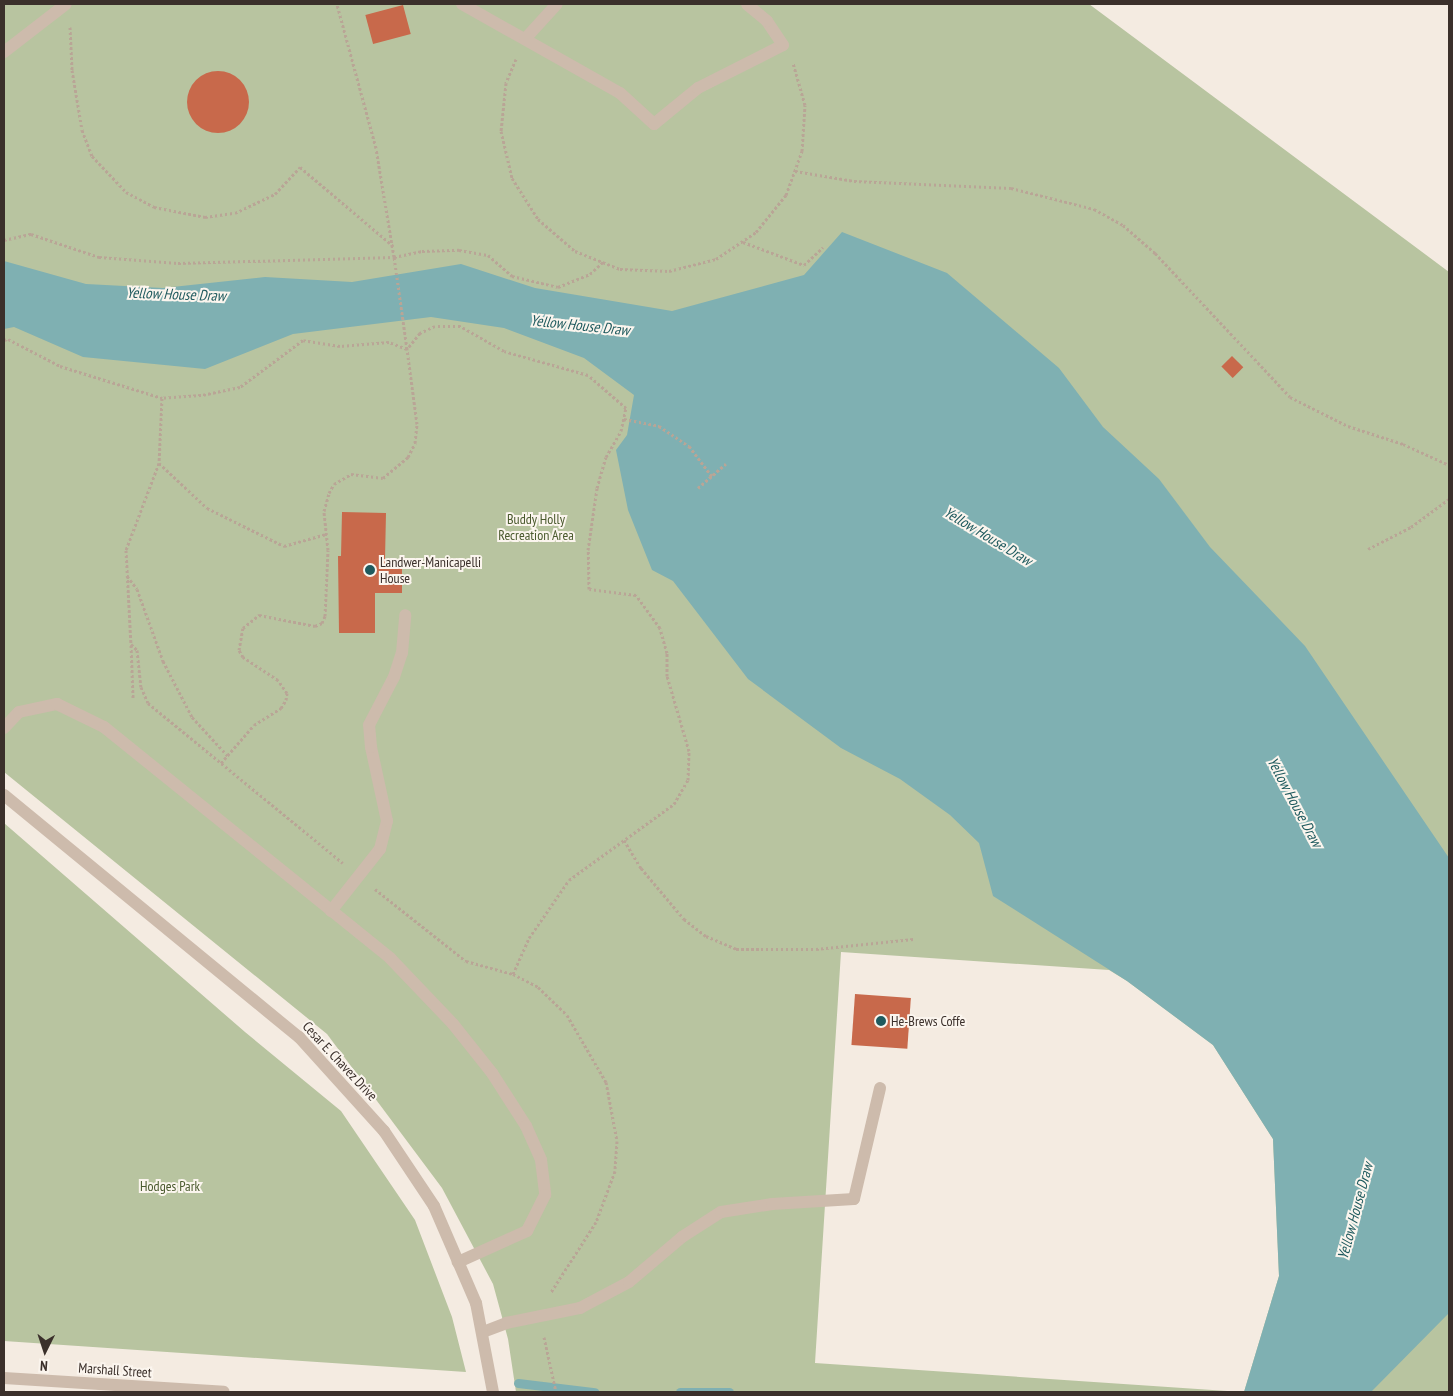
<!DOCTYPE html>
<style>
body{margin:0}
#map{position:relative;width:1453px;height:1396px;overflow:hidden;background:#f4ebe1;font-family:"PT Sans Narrow",sans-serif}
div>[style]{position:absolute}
.green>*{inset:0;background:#b8c4a0}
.water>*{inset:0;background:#7fb0b2}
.stream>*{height:9px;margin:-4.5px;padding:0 4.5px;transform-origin:4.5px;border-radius:4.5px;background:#7fb0b2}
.building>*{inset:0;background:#c8694b;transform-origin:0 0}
.round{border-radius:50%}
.path>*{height:3px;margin-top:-1.5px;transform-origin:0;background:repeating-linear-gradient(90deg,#b9a596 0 2.5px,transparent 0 5px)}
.service>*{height:12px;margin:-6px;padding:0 6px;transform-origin:6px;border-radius:6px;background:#cdbbac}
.tertiary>*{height:12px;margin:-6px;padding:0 6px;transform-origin:6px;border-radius:6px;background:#cdbbac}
.dots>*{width:14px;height:14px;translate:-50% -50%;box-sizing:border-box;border:2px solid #fbf5ee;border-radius:50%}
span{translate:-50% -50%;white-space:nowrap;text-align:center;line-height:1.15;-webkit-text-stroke:4px #fbf5ee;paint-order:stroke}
.park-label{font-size:14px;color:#4a5a2e}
.poi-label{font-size:14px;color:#3b302b}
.left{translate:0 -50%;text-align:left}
.street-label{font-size:14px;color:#3b302b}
.water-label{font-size:15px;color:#1f5a5e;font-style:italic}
.frame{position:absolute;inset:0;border:5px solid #3b302b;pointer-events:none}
.north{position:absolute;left:20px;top:1326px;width:50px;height:50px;-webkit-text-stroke:4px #fbf5ee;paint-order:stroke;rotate:184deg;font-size:14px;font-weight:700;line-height:20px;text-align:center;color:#3b302b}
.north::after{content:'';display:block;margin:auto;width:18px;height:22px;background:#3b302b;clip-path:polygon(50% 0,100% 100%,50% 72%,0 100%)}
</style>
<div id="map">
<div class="green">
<i style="clip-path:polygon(4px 4px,1089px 4px,1449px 272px,1449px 1392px,1244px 1392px,1279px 1276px,1273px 1139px,1213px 1045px,1127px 981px,1109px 970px,841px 952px,815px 1363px,1242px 1392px,516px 1392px,508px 1339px,493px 1284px,442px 1188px,327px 1034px,4px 772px)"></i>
<i style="clip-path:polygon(4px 823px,245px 1032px,341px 1111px,415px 1220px,452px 1317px,466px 1372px,4px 1341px)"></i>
</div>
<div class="water">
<i style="clip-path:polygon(842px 232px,947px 273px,1059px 368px,1103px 427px,1159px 479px,1210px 547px,1305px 646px,1449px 858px,1449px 1313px,1371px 1392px,1244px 1392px,1279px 1276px,1273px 1139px,1213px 1045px,1127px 981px,993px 896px,979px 843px,950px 815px,900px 779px,841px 748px,748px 679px,673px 581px,652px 570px,628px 510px,616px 450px,627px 435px,634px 395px,584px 358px,504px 328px,431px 317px,293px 334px,205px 369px,83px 357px,14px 327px,4px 329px,4px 261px,86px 284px,163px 288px,265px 277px,352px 282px,461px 264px,535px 288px,672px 311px,804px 275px)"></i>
</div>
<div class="stream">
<i style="left:518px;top:1383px;width:77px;rotate:6.8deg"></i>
<i style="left:680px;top:1392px;width:49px"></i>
</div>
<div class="building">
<i style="left:403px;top:5px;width:30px;height:39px;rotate:75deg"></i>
<i class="round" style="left:187px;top:71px;width:62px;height:62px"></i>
<i style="left:1232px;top:356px;width:16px;height:15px;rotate:45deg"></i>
<i style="clip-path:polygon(342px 512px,386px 513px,385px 559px,402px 559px,402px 593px,375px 593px,375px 633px,339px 633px,338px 556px,341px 556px)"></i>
<i style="left:855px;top:994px;width:56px;height:51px;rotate:4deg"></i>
</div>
<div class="path">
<i style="left:70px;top:27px;width:43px;rotate:87.3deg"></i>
<i style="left:72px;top:70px;width:61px;rotate:80.5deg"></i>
<i style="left:82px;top:130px;width:28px;rotate:69deg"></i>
<i style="left:92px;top:156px;width:50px;rotate:46.6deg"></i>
<i style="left:126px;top:192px;width:32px;rotate:28deg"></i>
<i style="left:154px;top:207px;width:52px;rotate:11.1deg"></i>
<i style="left:205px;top:217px;width:30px;rotate:-8deg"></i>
<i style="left:235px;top:213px;width:44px;rotate:-25.4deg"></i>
<i style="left:275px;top:194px;width:37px;rotate:-47deg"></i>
<i style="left:300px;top:167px;width:122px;rotate:40.3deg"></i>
<i style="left:516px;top:59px;width:26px;rotate:113deg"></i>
<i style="left:506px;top:83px;width:48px;rotate:95.9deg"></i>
<i style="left:501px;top:131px;width:48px;rotate:76.8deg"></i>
<i style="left:512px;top:178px;width:49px;rotate:57.6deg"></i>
<i style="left:538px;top:219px;width:49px;rotate:40.9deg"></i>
<i style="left:575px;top:251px;width:48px;rotate:21.8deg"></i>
<i style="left:620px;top:269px;width:49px;rotate:2.3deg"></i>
<i style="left:669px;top:271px;width:49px;rotate:-14.3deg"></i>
<i style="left:716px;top:259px;width:48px;rotate:-34deg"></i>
<i style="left:756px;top:232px;width:48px;rotate:-51deg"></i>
<i style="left:786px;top:195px;width:47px;rotate:-70deg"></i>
<i style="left:802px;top:151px;width:46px;rotate:-86.3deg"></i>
<i style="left:805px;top:105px;width:44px;rotate:-105.9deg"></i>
<i style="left:795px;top:171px;width:60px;rotate:9.6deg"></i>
<i style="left:854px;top:181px;width:157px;rotate:2.6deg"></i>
<i style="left:1011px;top:188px;width:86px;rotate:14.2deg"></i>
<i style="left:1094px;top:209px;width:33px;rotate:29deg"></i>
<i style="left:1123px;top:225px;width:43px;rotate:41.2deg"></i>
<i style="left:1155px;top:253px;width:197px;rotate:46.8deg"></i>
<i style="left:1290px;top:397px;width:65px;rotate:26.6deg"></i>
<i style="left:1348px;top:426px;width:58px;rotate:18.1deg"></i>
<i style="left:1403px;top:444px;width:51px;rotate:24.5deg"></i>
<i style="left:4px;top:240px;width:28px;rotate:-13deg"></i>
<i style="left:31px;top:234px;width:72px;rotate:18.7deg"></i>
<i style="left:99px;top:257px;width:79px;rotate:4.3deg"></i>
<i style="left:178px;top:263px;width:216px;rotate:-1.6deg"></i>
<i style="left:394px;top:257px;width:110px;rotate:-99.4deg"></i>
<i style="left:376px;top:148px;width:149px;rotate:-105.2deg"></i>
<i style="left:743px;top:242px;width:65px;rotate:20.7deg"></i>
<i style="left:804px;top:265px;width:26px;rotate:-43deg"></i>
<i style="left:4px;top:340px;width:4px;rotate:-14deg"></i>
<i style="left:8px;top:339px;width:59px;rotate:27.4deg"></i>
<i style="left:60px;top:366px;width:107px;rotate:17.4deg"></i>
<i style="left:624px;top:419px;width:36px;rotate:11deg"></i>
<i style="left:659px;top:426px;width:36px;rotate:34deg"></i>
<i style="left:689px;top:446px;width:38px;rotate:53deg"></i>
<i style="left:159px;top:463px;width:66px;rotate:43.2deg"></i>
<i style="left:207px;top:508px;width:86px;rotate:26.3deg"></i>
<i style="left:284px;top:546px;width:44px;rotate:-15.9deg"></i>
<i style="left:698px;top:488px;width:37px;rotate:-41deg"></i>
<i style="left:1368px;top:549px;width:48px;rotate:-27.1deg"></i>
<i style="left:1411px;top:527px;width:47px;rotate:-36.4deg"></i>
<i style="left:127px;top:576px;width:16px;rotate:52deg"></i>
<i style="left:137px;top:589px;width:77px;rotate:70.1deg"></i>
<i style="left:163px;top:661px;width:63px;rotate:62.6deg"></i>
<i style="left:192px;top:717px;width:53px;rotate:47.3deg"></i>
<i style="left:131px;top:645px;width:53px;rotate:87.8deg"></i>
<i style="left:221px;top:763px;width:50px;rotate:-49deg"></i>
<i style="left:254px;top:725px;width:32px;rotate:-32deg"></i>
<i style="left:281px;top:708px;width:9px;rotate:-58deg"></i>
<i style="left:286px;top:700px;width:7px;rotate:-82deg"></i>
<i style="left:287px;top:693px;width:16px;rotate:-125deg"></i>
<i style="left:278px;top:680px;width:42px;rotate:-146.7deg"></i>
<i style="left:243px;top:657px;width:8px;rotate:-120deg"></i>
<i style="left:239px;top:650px;width:22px;rotate:-80deg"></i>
<i style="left:243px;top:628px;width:21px;rotate:-39deg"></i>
<i style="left:259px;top:615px;width:57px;rotate:11.1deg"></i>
<i style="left:315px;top:626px;width:8px;rotate:-23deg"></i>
<i style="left:322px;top:623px;width:8px;rotate:-67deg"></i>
<i style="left:325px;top:616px;width:66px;rotate:-87.4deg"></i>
<i style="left:328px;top:550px;width:39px;rotate:-96deg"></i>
<i style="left:324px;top:511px;width:19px;rotate:-74deg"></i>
<i style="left:329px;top:493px;width:10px;rotate:-61deg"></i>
<i style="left:334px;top:484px;width:20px;rotate:-30deg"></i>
<i style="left:351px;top:474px;width:32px;rotate:7deg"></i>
<i style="left:383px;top:478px;width:33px;rotate:-40deg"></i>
<i style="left:408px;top:457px;width:16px;rotate:-63deg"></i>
<i style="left:415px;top:443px;width:19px;rotate:-84deg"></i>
<i style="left:417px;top:424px;width:76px;rotate:-97.6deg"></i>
<i style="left:407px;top:349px;width:19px;rotate:-159deg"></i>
<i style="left:389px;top:342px;width:49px;rotate:175.3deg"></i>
<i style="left:340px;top:346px;width:37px;rotate:-171deg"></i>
<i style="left:303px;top:340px;width:79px;rotate:143.3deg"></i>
<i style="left:240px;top:387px;width:40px;rotate:168deg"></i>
<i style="left:201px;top:395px;width:39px;rotate:176deg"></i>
<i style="left:162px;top:398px;width:65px;rotate:92.6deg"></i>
<i style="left:159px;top:463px;width:93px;rotate:110.8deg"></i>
<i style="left:126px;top:550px;width:94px;rotate:87deg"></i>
<i style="left:131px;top:644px;width:8px;rotate:45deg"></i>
<i style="left:137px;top:650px;width:37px;rotate:84deg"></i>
<i style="left:141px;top:687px;width:17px;rotate:66deg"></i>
<i style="left:148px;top:703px;width:252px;rotate:39.4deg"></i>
<i style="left:624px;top:840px;width:33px;rotate:59deg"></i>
<i style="left:641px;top:868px;width:67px;rotate:49.9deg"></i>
<i style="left:684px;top:919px;width:28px;rotate:38deg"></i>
<i style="left:706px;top:936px;width:33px;rotate:23deg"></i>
<i style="left:736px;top:949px;width:80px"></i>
<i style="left:816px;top:949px;width:98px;rotate:-5.9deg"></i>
<i style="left:375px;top:889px;width:116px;rotate:38.4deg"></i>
<i style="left:466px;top:961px;width:49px;rotate:15.5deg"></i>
<i style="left:513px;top:974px;width:28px;rotate:27deg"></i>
<i style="left:538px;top:987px;width:40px;rotate:44deg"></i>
<i style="left:567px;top:1015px;width:78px;rotate:59.8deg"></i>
<i style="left:606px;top:1082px;width:60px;rotate:79.4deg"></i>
<i style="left:617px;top:1141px;width:30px;rotate:94deg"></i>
<i style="left:615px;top:1171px;width:54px;rotate:110.4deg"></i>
<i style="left:596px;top:1222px;width:83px;rotate:122.7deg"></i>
<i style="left:513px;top:974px;width:39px;rotate:-66deg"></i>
<i style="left:529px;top:938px;width:70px;rotate:-55.4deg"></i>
<i style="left:569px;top:880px;width:130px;rotate:-35.9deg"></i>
<i style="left:674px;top:804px;width:28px;rotate:-60deg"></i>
<i style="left:688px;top:780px;width:29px;rotate:-88deg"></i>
<i style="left:689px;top:751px;width:78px;rotate:-106.3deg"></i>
<i style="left:667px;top:676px;width:23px;rotate:-90deg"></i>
<i style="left:667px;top:653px;width:26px;rotate:-106deg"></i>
<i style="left:660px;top:628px;width:41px;rotate:-126deg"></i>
<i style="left:636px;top:595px;width:47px;rotate:-172.7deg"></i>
<i style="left:589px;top:589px;width:39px;rotate:-91deg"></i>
<i style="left:588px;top:550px;width:63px;rotate:-81.7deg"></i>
<i style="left:597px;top:488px;width:32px;rotate:-74deg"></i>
<i style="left:606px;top:457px;width:30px;rotate:-60deg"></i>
<i style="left:621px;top:431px;width:24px;rotate:-78deg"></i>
<i style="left:626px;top:408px;width:50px;rotate:-139deg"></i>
<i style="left:588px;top:375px;width:87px;rotate:-164.1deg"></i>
<i style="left:504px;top:351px;width:51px;rotate:-150.4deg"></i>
<i style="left:460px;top:326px;width:25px;rotate:180deg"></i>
<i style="left:435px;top:326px;width:17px;rotate:155deg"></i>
<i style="left:420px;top:333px;width:21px;rotate:129deg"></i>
<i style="left:407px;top:349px;width:93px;rotate:-98deg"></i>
<i style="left:394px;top:257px;width:29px;rotate:-12deg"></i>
<i style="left:422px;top:251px;width:37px;rotate:-2deg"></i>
<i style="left:459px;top:250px;width:29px;rotate:10deg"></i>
<i style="left:488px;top:255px;width:32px;rotate:41deg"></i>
<i style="left:512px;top:276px;width:47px;rotate:13.4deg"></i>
<i style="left:558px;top:287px;width:35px;rotate:-22deg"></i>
<i style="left:590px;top:274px;width:18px;rotate:-43deg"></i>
<i style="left:544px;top:1337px;width:56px;rotate:77.7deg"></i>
</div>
<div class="service">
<i style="left:462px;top:4px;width:181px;rotate:29.4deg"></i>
<i style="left:620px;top:93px;width:46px;rotate:42.4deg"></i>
<i style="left:654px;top:124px;width:57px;rotate:-39.3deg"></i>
<i style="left:698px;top:88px;width:95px;rotate:-26.8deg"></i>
<i style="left:783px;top:45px;width:29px;rotate:-124deg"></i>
<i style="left:767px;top:21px;width:26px;rotate:-140deg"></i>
<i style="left:525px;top:39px;width:47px;rotate:-47.6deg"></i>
<i style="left:4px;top:52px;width:78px;rotate:-37.7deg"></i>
<i style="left:4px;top:728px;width:22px;rotate:-47deg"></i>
<i style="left:19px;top:712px;width:39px;rotate:-12deg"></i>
<i style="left:57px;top:704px;width:52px;rotate:26.1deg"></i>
<i style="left:104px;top:727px;width:368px;rotate:38.9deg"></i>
<i style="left:390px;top:958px;width:91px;rotate:46.3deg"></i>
<i style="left:453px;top:1024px;width:63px;rotate:51.5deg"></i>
<i style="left:492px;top:1073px;width:63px;rotate:57.3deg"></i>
<i style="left:526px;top:1126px;width:37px;rotate:66deg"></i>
<i style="left:541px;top:1160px;width:35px;rotate:83deg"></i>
<i style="left:545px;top:1195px;width:40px;rotate:116.6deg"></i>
<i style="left:527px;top:1231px;width:76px;rotate:155.8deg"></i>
<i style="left:331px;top:911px;width:79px;rotate:-51.7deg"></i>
<i style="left:380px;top:849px;width:29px;rotate:-76deg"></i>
<i style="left:387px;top:821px;width:76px;rotate:-102.2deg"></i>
<i style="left:371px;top:747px;width:22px;rotate:-95deg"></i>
<i style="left:369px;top:725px;width:54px;rotate:-62.5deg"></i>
<i style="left:394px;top:677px;width:25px;rotate:-72deg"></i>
<i style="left:402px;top:653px;width:38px;rotate:-85deg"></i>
<i style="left:483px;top:1332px;width:25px;rotate:-21deg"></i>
<i style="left:506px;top:1323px;width:76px;rotate:-11.5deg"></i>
<i style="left:580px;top:1308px;width:55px;rotate:-28deg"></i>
<i style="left:629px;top:1282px;width:70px;rotate:-40.3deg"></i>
<i style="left:682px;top:1237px;width:46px;rotate:-32.7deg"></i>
<i style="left:721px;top:1212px;width:52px;rotate:-8.9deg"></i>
<i style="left:772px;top:1204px;width:82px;rotate:-3.5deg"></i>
<i style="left:854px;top:1199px;width:114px;rotate:-76.8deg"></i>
</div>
<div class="tertiary">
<i style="left:4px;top:795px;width:382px;rotate:39.4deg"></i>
<i style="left:299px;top:1037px;width:127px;rotate:47.9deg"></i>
<i style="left:384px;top:1131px;width:90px;rotate:56.3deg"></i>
<i style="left:434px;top:1206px;width:106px;rotate:66.6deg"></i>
<i style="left:476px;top:1303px;width:91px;rotate:79.2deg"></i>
<i style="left:4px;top:1378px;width:220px;rotate:3.6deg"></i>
</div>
<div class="dots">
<i style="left:370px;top:570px;background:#1f5a5e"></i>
<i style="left:881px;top:1021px;background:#1f5a5e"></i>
</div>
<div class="park-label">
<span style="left:536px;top:527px">Buddy Holly<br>Recreation Area</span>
<span style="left:170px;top:1186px">Hodges Park</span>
</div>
<div class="poi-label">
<span class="left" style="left:380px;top:570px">Landwer-Manicapelli<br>House</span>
<span class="left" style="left:891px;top:1021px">He-Brews Coffe</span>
</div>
<div class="street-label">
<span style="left:340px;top:1061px;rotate:47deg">Cesar E. Chavez Drive</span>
<span style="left:115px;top:1370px;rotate:4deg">Marshall Street</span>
</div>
<div class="water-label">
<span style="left:176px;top:294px;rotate:2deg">Yellow House Draw</span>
<span style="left:580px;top:325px;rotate:6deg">Yellow House Draw</span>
<span style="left:988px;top:536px;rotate:31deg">Yellow House Draw</span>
<span style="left:1295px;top:802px;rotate:62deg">Yellow House Draw</span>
<span style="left:1355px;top:1211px;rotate:-75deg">Yellow House Draw</span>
</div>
<div class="frame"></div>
<div class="north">N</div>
</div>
